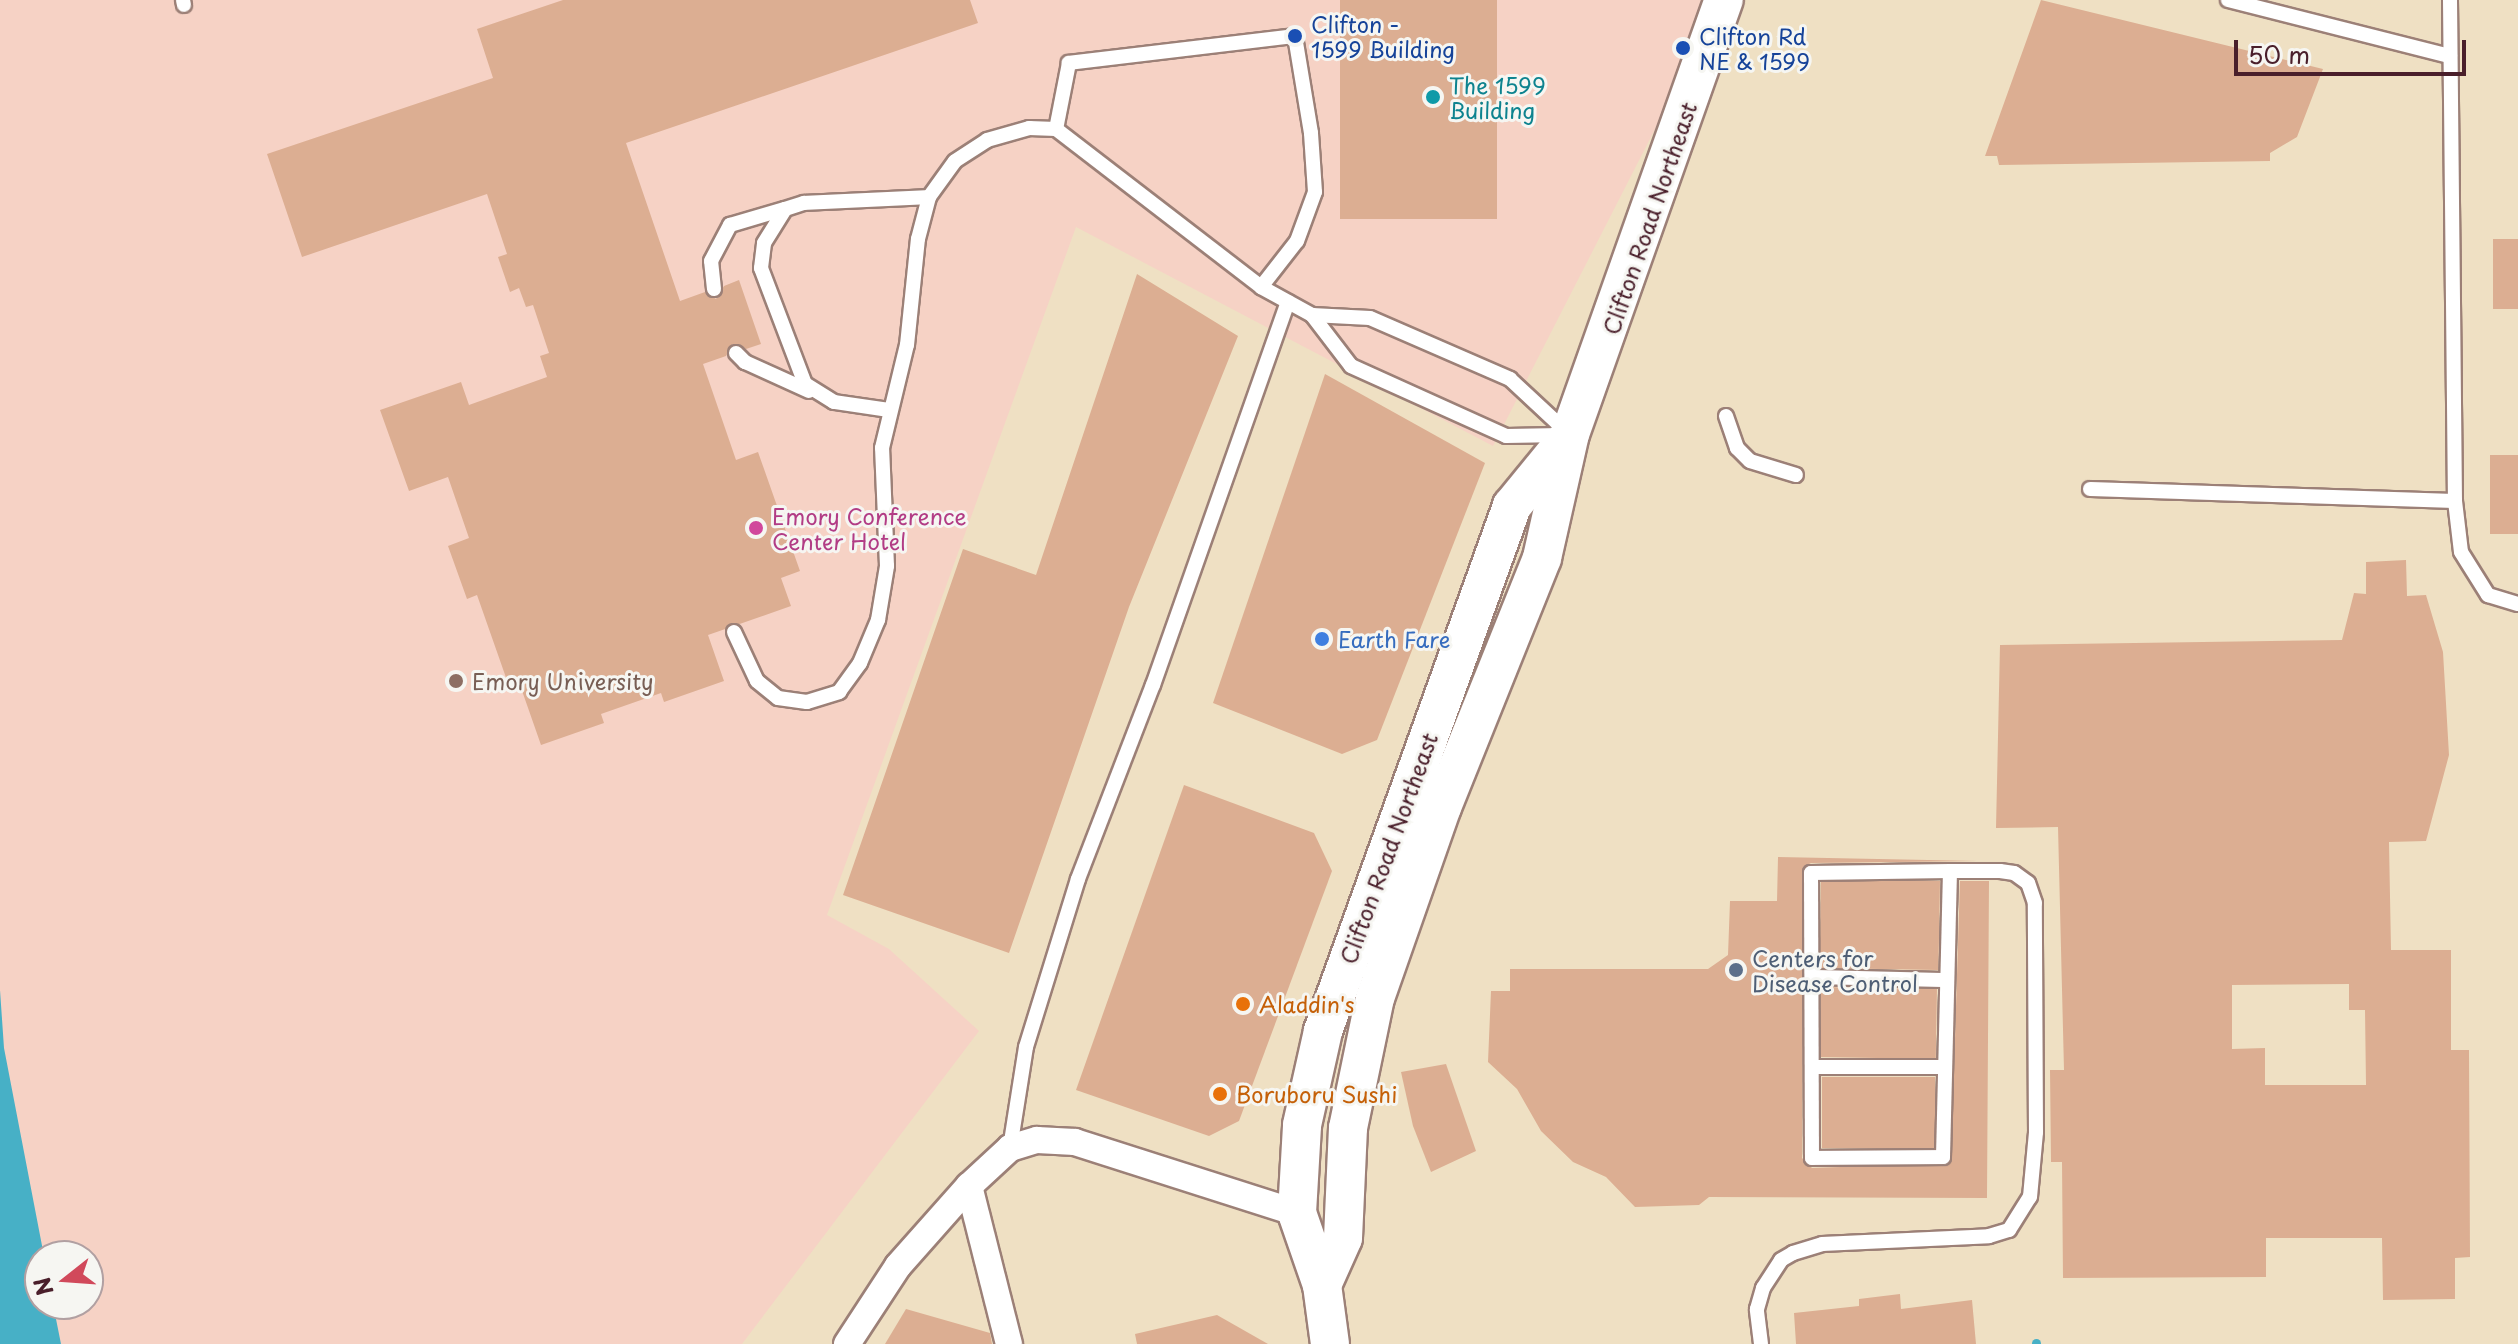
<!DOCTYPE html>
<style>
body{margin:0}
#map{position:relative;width:2518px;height:1344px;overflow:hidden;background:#efe0c3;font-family:"Playpen Sans",sans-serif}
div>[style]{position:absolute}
.built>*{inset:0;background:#f6d2c5}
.water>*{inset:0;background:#47b0c6}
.stream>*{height:9px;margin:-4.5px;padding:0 4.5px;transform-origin:4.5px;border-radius:4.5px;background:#47b0c6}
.building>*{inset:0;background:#dcae92;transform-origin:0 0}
.roads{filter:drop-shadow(2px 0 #9c8077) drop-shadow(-2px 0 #9c8077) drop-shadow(0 2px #9c8077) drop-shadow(0 -2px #9c8077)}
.lane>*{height:14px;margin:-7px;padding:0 7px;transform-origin:7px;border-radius:7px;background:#fff}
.street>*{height:26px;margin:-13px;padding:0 13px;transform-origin:13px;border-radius:13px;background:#fff}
.secondary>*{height:38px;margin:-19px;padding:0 19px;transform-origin:19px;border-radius:19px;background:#fff}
.dots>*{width:22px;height:22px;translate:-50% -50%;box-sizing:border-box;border:4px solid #f6f6f2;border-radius:50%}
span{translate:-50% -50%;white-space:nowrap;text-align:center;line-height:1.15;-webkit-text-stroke:6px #f6f6f2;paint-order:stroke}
.transit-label{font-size:22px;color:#164399}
.left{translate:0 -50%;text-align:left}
.culture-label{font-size:22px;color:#0d838f}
.street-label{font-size:22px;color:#4a1f2b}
.hotel-label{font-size:22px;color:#b23c85}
.shop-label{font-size:22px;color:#366cbe}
.education-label{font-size:22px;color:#785e54}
.service-label{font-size:22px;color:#4e5e75}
.food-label{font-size:22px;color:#c56008}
.north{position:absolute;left:24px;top:1240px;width:80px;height:80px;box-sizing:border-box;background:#f6f6f2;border:2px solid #b1a0a2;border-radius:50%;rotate:253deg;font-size:22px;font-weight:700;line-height:32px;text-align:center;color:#4a1f2b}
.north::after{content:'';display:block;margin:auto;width:28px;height:36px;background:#d1495b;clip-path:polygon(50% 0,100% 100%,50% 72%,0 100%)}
.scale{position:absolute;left:2234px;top:40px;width:232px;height:36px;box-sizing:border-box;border:4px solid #4a1f2b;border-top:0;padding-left:10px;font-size:24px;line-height:28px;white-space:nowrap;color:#4a1f2b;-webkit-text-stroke:6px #f6f6f2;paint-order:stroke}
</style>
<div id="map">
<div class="built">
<i style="clip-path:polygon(evenodd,0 0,1721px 0,1493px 446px,1076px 227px,827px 915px,889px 949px,979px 1031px,742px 1344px,18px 1344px,0 1200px,0 0,40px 1256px,88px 1256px,88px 1304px,40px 1304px,40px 1256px)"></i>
</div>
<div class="water">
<i style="clip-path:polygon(0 990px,4px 1048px,44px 1256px,40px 1304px,53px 1304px,61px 1344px,0 1344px)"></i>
</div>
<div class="stream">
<i style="left:2036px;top:1343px;width:1px;rotate:90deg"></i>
</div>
<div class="building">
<i style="clip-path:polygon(563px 0,970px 0,978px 23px,626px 143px,680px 301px,705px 292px,716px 299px,724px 286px,739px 280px,761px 344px,746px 349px,733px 344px,726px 356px,703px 364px,736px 460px,758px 452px,800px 571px,781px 578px,791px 606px,708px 635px,724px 681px,664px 702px,661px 693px,601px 714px,604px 723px,541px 745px,520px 685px,510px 689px,477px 595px,467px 599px,448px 546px,469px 538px,448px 477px,409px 491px,380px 410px,461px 382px,469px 405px,547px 377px,540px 356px,549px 353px,533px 305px,526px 307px,519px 288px,510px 292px,498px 257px,507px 254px,487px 194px,302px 257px,267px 154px,493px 78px,477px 29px)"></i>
<i style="left:1340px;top:0;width:157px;height:219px"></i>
<i style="clip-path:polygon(2041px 0,2323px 69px,2297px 137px,2270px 153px,2270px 161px,1999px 165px,1997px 156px,1985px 156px)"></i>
<i style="left:2493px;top:239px;width:25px;height:70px"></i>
<i style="clip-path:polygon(1137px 274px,1238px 336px,1129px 607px,1009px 953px,843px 895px,963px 549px,1036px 575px)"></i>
<i style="clip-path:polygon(1325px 374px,1485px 463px,1377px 740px,1342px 754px,1213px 703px)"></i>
<i style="left:2490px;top:455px;width:28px;height:79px"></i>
<i style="clip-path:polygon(evenodd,2406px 560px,2407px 596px,2426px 595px,2443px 652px,2449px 755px,2426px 841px,2389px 842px,2391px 950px,2451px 950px,2451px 1050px,2469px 1050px,2470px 1257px,2455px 1258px,2455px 1299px,2383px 1300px,2382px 1238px,2266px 1238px,2266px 1277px,2063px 1278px,2062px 1162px,2051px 1162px,2050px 1070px,2064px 1070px,2058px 827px,1996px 828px,2000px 645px,2342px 640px,2354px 593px,2366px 594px,2366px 562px,2406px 560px,2349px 984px,2349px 1010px,2365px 1010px,2366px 1085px,2265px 1085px,2265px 1048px,2232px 1049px,2232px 985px,2349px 984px)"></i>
<i style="clip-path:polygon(1184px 785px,1314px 833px,1332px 871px,1239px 1121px,1209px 1136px,1076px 1090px)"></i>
<i style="clip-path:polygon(1778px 857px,1978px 861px,1811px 863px,1803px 867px,1802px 1158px,1812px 1168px,1951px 1163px,1960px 881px,1989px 881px,1987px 1198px,1709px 1197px,1699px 1205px,1635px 1207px,1606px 1177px,1573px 1162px,1541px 1131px,1517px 1089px,1488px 1062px,1491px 991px,1510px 991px,1510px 969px,1708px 969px,1728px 955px,1730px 901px,1777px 901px)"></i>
<i style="left:1940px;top:881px;width:89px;height:119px;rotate:91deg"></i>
<i style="left:1821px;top:987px;width:116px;height:70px;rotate:1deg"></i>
<i style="clip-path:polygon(1446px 1064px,1476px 1151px,1431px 1172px,1413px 1126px,1401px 1072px)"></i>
<i style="left:1822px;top:1077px;width:113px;height:71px"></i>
<i style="clip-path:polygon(1900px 1294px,1901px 1309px,1972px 1300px,1976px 1344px,1796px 1344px,1794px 1313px,1859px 1306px,1859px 1299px)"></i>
<i style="clip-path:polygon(906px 1309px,990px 1333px,992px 1344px,885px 1344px)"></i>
<i style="clip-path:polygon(1217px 1315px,1268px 1344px,1137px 1344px,1135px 1334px)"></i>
</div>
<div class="roads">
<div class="lane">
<i style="left:183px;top:0;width:5px;rotate:79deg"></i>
<i style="left:2228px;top:0;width:229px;rotate:14.2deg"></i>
<i style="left:2450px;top:0;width:501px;rotate:89.43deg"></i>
<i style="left:2455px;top:501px;width:51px;rotate:83.3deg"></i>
<i style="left:2461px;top:552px;width:51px;rotate:57.9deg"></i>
<i style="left:2488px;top:595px;width:31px;rotate:17deg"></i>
<i style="left:1261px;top:287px;width:58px;rotate:-52deg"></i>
<i style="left:1297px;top:241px;width:52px;rotate:-69.8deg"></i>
<i style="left:1315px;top:192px;width:59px;rotate:-93.9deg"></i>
<i style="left:1311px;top:133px;width:98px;rotate:-99.4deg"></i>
<i style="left:1295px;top:36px;width:228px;rotate:173.2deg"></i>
<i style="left:1069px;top:63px;width:67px;rotate:101.1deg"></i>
<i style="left:1056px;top:129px;width:259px;rotate:37.6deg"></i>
<i style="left:1261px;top:287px;width:58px;rotate:28.8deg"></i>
<i style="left:1312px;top:315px;width:64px;rotate:52.6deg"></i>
<i style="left:1351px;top:366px;width:170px;rotate:24.3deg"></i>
<i style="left:1506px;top:436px;width:56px;rotate:-1deg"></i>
<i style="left:714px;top:289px;width:28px;rotate:-96deg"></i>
<i style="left:711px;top:261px;width:41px;rotate:-62.2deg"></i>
<i style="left:730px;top:225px;width:56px;rotate:-16.5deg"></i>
<i style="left:1312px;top:315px;width:58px;rotate:3deg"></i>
<i style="left:1370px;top:318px;width:153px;rotate:23.5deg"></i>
<i style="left:1510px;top:379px;width:81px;rotate:43deg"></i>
<i style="left:736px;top:353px;width:13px;rotate:45deg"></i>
<i style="left:745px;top:362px;width:70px;rotate:24.4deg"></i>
<i style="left:889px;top:410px;width:56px;rotate:-171.7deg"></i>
<i style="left:834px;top:402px;width:34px;rotate:-148deg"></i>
<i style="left:805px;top:384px;width:124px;rotate:-110.8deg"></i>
<i style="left:761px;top:268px;width:25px;rotate:-83deg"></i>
<i style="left:764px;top:243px;width:40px;rotate:-58deg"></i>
<i style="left:785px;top:209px;width:20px;rotate:-18deg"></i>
<i style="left:804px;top:203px;width:125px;rotate:-2.7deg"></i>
<i style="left:1726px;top:416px;width:34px;rotate:71deg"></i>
<i style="left:1737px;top:448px;width:18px;rotate:45deg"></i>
<i style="left:1750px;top:461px;width:48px;rotate:16.9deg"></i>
<i style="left:2090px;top:489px;width:365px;rotate:1.9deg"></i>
<i style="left:734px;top:632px;width:54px;rotate:64.9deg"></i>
<i style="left:757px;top:681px;width:27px;rotate:39deg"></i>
<i style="left:778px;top:698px;width:29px;rotate:8deg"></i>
<i style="left:807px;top:702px;width:34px;rotate:-17deg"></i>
<i style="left:839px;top:692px;width:36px;rotate:-54deg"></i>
<i style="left:860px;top:663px;width:47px;rotate:-67.3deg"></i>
<i style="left:878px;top:620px;width:55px;rotate:-80.5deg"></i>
<i style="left:887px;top:566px;width:118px;rotate:-92.4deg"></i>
<i style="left:882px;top:448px;width:106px;rotate:-76.4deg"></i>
<i style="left:907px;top:345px;width:107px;rotate:-84.1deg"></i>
<i style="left:918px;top:239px;width:43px;rotate:-75.3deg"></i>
<i style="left:929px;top:197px;width:44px;rotate:-54.2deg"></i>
<i style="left:955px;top:161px;width:38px;rotate:-33deg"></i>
<i style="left:987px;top:140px;width:44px;rotate:-15.9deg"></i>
<i style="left:1029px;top:128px;width:27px;rotate:2deg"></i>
<i style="left:1812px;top:977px;width:134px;rotate:1.3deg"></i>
<i style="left:1812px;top:1067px;width:132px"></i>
<i style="left:1010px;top:1148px;width:102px;rotate:-81deg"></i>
<i style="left:1026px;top:1047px;width:176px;rotate:-72.8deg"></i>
<i style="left:1078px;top:879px;width:208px;rotate:-68.9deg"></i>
<i style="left:1153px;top:685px;width:406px;rotate:-70.6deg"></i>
<i style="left:1761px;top:1344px;width:35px;rotate:-97deg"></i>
<i style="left:1757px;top:1309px;width:22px;rotate:-74deg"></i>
<i style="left:1763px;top:1288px;width:33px;rotate:-57deg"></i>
<i style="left:1781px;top:1260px;width:14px;rotate:-30deg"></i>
<i style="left:1793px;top:1253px;width:30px;rotate:-17deg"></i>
<i style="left:1822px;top:1244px;width:167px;rotate:-2.7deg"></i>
<i style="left:1989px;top:1236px;width:21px;rotate:-17deg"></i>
<i style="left:2009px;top:1230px;width:39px;rotate:-58deg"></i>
<i style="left:2030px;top:1197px;width:65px;rotate:-84.7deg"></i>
<i style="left:2036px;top:1132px;width:229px;rotate:-90.3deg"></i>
<i style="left:2035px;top:903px;width:21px;rotate:-109deg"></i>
<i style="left:2028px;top:883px;width:17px;rotate:-144deg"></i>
<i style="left:2014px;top:873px;width:14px;rotate:-172deg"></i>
<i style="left:2000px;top:871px;width:50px;rotate:180deg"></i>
<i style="left:1950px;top:871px;width:139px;rotate:179.2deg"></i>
<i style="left:1811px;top:873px;width:285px;rotate:89.8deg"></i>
<i style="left:1812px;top:1158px;width:131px;rotate:-0.4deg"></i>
<i style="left:1943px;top:1157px;width:286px;rotate:-88.6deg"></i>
</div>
<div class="street">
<i style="left:969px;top:1186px;width:163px;rotate:75.8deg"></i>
<i style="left:847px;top:1344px;width:93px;rotate:-56.8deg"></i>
<i style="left:898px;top:1266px;width:107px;rotate:-48.4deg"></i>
<i style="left:969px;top:1186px;width:56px;rotate:-42.8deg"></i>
<i style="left:1010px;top:1148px;width:28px;rotate:-17deg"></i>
<i style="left:1037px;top:1140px;width:38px;rotate:3deg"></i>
<i style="left:1075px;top:1142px;width:233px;rotate:17.7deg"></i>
</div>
<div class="secondary">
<i style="left:1322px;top:1285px;width:51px;rotate:-65.9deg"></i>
<i style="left:1343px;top:1238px;width:110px;rotate:-87.4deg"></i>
<i style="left:1348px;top:1128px;width:133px;rotate:-78.3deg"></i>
<i style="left:1375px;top:998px;width:202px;rotate:-70.7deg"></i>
<i style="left:1442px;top:807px;width:268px;rotate:-68.1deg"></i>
<i style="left:1542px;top:558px;width:127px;rotate:-77.3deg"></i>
<i style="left:1570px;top:434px;width:461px;rotate:-70.5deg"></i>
<i style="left:1330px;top:1344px;width:60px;rotate:-97.7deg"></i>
<i style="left:1322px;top:1285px;width:76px;rotate:-109.1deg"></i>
<i style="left:1297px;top:1213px;width:88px;rotate:-86.7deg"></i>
<i style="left:1302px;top:1125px;width:96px;rotate:-77.4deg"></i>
<i style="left:1323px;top:1031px;width:558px;rotate:-70.2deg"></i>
<i style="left:1512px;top:506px;width:85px;rotate:-50.7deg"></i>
</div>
</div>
<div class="dots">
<i style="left:1295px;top:36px;background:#1a4fb4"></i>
<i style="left:1683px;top:48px;background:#1a4fb4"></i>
<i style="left:1433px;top:97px;background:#0f9aa8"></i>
<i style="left:756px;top:528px;background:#d1479c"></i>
<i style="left:1322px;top:639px;background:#3f7fe0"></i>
<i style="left:456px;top:681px;background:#8d6e63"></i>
<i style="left:1736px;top:970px;background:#5c6f8a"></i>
<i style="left:1243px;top:1004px;background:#e8710a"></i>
<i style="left:1220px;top:1094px;background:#e8710a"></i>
</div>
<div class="transit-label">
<span class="left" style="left:1311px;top:36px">Clifton -<br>1599 Building</span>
<span class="left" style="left:1699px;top:48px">Clifton Rd<br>NE &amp; 1599</span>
</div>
<div class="culture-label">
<span class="left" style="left:1449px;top:97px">The 1599<br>Building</span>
</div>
<div class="street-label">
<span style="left:1649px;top:218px;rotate:-71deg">Clifton Road Northeast</span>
<span style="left:1388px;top:848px;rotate:-70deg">Clifton Road Northeast</span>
</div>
<div class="hotel-label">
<span class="left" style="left:772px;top:528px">Emory Conference<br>Center Hotel</span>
</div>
<div class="shop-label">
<span class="left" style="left:1338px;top:639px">Earth Fare</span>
</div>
<div class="education-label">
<span class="left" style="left:472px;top:681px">Emory University</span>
</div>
<div class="service-label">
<span class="left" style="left:1752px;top:970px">Centers for<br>Disease Control</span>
</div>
<div class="food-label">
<span class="left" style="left:1259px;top:1004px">Aladdin's</span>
<span class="left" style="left:1236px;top:1094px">Boruboru Sushi</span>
</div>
<div class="north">N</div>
<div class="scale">50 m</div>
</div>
